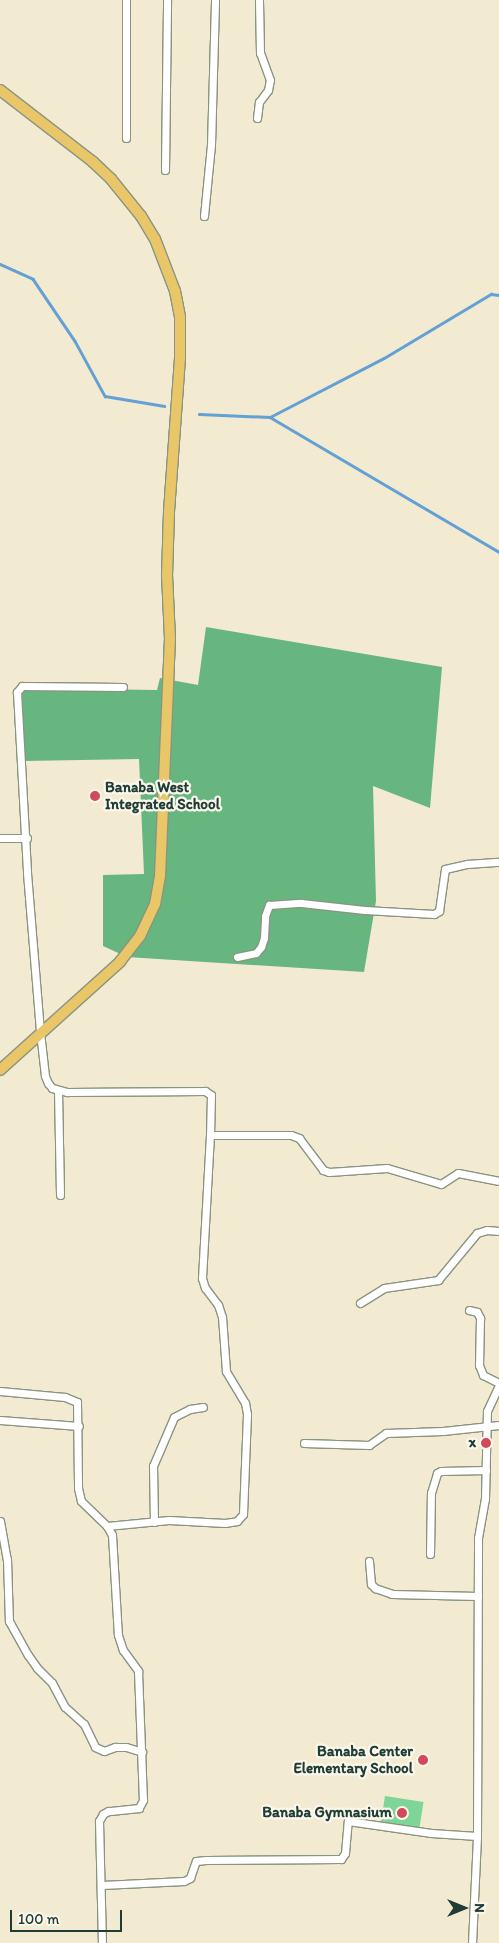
<!DOCTYPE html>
<style>
body{margin:0}
#map{position:relative;width:499px;height:1943px;overflow:hidden;background:#f3ead2;font-family:Itim,sans-serif}
div>[style]{position:absolute}
.green>*{inset:0;background:#7fd497;transform-origin:0 0}
.forest>*{inset:0;background:#67b680}
.stream>*{height:2.5px;margin:-1.25px;padding:0 1.25px;transform-origin:1.25px;border-radius:1.25px;background:#63a0d4}
.roads{filter:drop-shadow(1px 0 #899483) drop-shadow(-1px 0 #899483) drop-shadow(0 1px #899483) drop-shadow(0 -1px #899483)}
.street>*{height:7px;margin:-3.5px;padding:0 3.5px;transform-origin:3.5px;border-radius:3.5px;background:#fff}
.primary>*{height:10px;margin:-5px;padding:0 5px;transform-origin:5px;border-radius:5px;background:#e9c769}
.dots>*{width:14px;height:14px;translate:-50% -50%;box-sizing:border-box;border:2px solid #fbf7ec;border-radius:50%}
span{translate:-50% -50%;white-space:nowrap;text-align:center;line-height:1.15;-webkit-text-stroke:4.5px #fbf7ec;paint-order:stroke}
.poi-label{font-size:15px;color:#1f3d34;font-weight:700}
.left{translate:0 -50%;text-align:left}
.right{translate:-100% -50%;text-align:right}
.north{position:absolute;left:439px;top:1883px;width:50px;height:50px;-webkit-text-stroke:4px #fbf7ec;paint-order:stroke;rotate:90deg;font-size:14px;font-weight:700;line-height:20px;text-align:center;color:#1f3d34}
.north::after{content:'';display:block;margin:auto;width:18px;height:22px;background:#1f3d34;clip-path:polygon(50% 0,100% 100%,50% 72%,0 100%)}
.scale{position:absolute;left:10px;top:1910px;width:112px;height:22px;box-sizing:border-box;border:2px solid #1f3d34;border-top:0;padding-left:6px;font-size:15px;line-height:18px;white-space:nowrap;color:#1f3d34;-webkit-text-stroke:4px #fbf7ec;paint-order:stroke}
</style>
<div id="map">
<div class="green">
<i style="left:385px;top:1796px;width:39px;height:27px;rotate:9deg"></i>
</div>
<div class="forest">
<i style="clip-path:polygon(206px 627px,442px 667px,430px 808px,373px 786px,376px 901px,364px 972px,127px 957px,103px 946px,103px 875px,144px 874px,139px 759px,24px 761px,22px 688px,157px 690px,160px 678px,198px 685px)"></i>
</div>
<div class="stream">
<i style="left:0;top:264px;width:36px;rotate:24deg"></i>
<i style="left:33px;top:279px;width:75px;rotate:55.9deg"></i>
<i style="left:75px;top:341px;width:63px;rotate:61.4deg"></i>
<i style="left:105px;top:396px;width:60px;rotate:9.6deg"></i>
<i style="left:199px;top:414px;width:71px;rotate:2.4deg"></i>
<i style="left:270px;top:417px;width:266px;rotate:30.5deg"></i>
<i style="left:270px;top:417px;width:128px;rotate:-27.4deg"></i>
<i style="left:384px;top:358px;width:125px;rotate:-30.9deg"></i>
<i style="left:491px;top:294px;width:8px;rotate:7deg"></i>
</div>
<div class="roads">
<div class="street">
<i style="left:257px;top:118px;width:16px;rotate:-83deg"></i>
<i style="left:259px;top:102px;width:15px;rotate:-53deg"></i>
<i style="left:268px;top:90px;width:10px;rotate:-79deg"></i>
<i style="left:270px;top:80px;width:29px;rotate:-110deg"></i>
<i style="left:260px;top:53px;width:53px;rotate:-91.1deg"></i>
<i style="left:126px;top:138px;width:138px;rotate:-90deg"></i>
<i style="left:165px;top:170px;width:170px;rotate:-89.3deg"></i>
<i style="left:204px;top:216px;width:71px;rotate:-84.4deg"></i>
<i style="left:211px;top:145px;width:145px;rotate:-88.4deg"></i>
<i style="left:123px;top:687px;width:101px;rotate:-179.4deg"></i>
<i style="left:22px;top:686px;width:8px;rotate:130deg"></i>
<i style="left:17px;top:692px;width:181px;rotate:86.8deg"></i>
<i style="left:27px;top:873px;width:160px;rotate:85.3deg"></i>
<i style="left:40px;top:1032px;width:44px;rotate:83.5deg"></i>
<i style="left:45px;top:1076px;width:8px;rotate:67deg"></i>
<i style="left:48px;top:1083px;width:6px;rotate:51deg"></i>
<i style="left:52px;top:1088px;width:16px;rotate:15deg"></i>
<i style="left:67px;top:1092px;width:138px;rotate:-0.4deg"></i>
<i style="left:205px;top:1091px;width:7px;rotate:34deg"></i>
<i style="left:211px;top:1095px;width:40px;rotate:91.4deg"></i>
<i style="left:210px;top:1135px;width:81px"></i>
<i style="left:291px;top:1135px;width:9px;rotate:21deg"></i>
<i style="left:299px;top:1138px;width:40px;rotate:53deg"></i>
<i style="left:323px;top:1170px;width:6px;rotate:18deg"></i>
<i style="left:329px;top:1172px;width:58px;rotate:-3.9deg"></i>
<i style="left:387px;top:1168px;width:56px;rotate:16.5deg"></i>
<i style="left:441px;top:1184px;width:20px;rotate:-33deg"></i>
<i style="left:458px;top:1173px;width:42px;rotate:11deg"></i>
<i style="left:0;top:838px;width:27px"></i>
<i style="left:237px;top:957px;width:19px;rotate:-12deg"></i>
<i style="left:256px;top:953px;width:8px;rotate:-50deg"></i>
<i style="left:261px;top:947px;width:9px;rotate:-72deg"></i>
<i style="left:264px;top:938px;width:22px;rotate:-87deg"></i>
<i style="left:265px;top:916px;width:12px;rotate:-70deg"></i>
<i style="left:269px;top:905px;width:32px;rotate:-4deg"></i>
<i style="left:301px;top:903px;width:64px;rotate:6.2deg"></i>
<i style="left:365px;top:910px;width:69px;rotate:3.3deg"></i>
<i style="left:434px;top:914px;width:6px;rotate:-31deg"></i>
<i style="left:439px;top:911px;width:42px;rotate:-81.9deg"></i>
<i style="left:445px;top:869px;width:23px;rotate:-13deg"></i>
<i style="left:467px;top:864px;width:32px;rotate:-4deg"></i>
<i style="left:58px;top:1090px;width:105px;rotate:88.9deg"></i>
<i style="left:360px;top:1303px;width:28px;rotate:-32deg"></i>
<i style="left:384px;top:1288px;width:55px;rotate:-8.4deg"></i>
<i style="left:438px;top:1280px;width:61px;rotate:-50.3deg"></i>
<i style="left:477px;top:1233px;width:10px;rotate:-17deg"></i>
<i style="left:487px;top:1230px;width:12px;rotate:5deg"></i>
<i style="left:469px;top:1310px;width:8px;rotate:14deg"></i>
<i style="left:477px;top:1312px;width:7px;rotate:63deg"></i>
<i style="left:480px;top:1318px;width:47px;rotate:91.2deg"></i>
<i style="left:479px;top:1365px;width:11px;rotate:68deg"></i>
<i style="left:483px;top:1375px;width:18px;rotate:27deg"></i>
<i style="left:0;top:1391px;width:65px;rotate:5.3deg"></i>
<i style="left:65px;top:1397px;width:13px;rotate:23deg"></i>
<i style="left:77px;top:1402px;width:86px;rotate:89.3deg"></i>
<i style="left:78px;top:1488px;width:13px;rotate:77deg"></i>
<i style="left:81px;top:1501px;width:36px;rotate:44deg"></i>
<i style="left:107px;top:1526px;width:10px;rotate:61deg"></i>
<i style="left:112px;top:1535px;width:100px;rotate:86.6deg"></i>
<i style="left:118px;top:1635px;width:16px;rotate:72deg"></i>
<i style="left:123px;top:1650px;width:26px;rotate:54deg"></i>
<i style="left:138px;top:1671px;width:129px;rotate:87.8deg"></i>
<i style="left:143px;top:1800px;width:9px;rotate:117deg"></i>
<i style="left:139px;top:1808px;width:31px;rotate:174deg"></i>
<i style="left:108px;top:1811px;width:6px;rotate:149deg"></i>
<i style="left:103px;top:1814px;width:8px;rotate:120deg"></i>
<i style="left:99px;top:1821px;width:122px;rotate:88.6deg"></i>
<i style="left:0;top:1420px;width:79px;rotate:4.3deg"></i>
<i style="left:304px;top:1443px;width:65px;rotate:1.8deg"></i>
<i style="left:369px;top:1445px;width:21px;rotate:-35deg"></i>
<i style="left:386px;top:1433px;width:57px;rotate:-2deg"></i>
<i style="left:443px;top:1431px;width:56px;rotate:-6.1deg"></i>
<i style="left:0;top:1521px;width:39px;rotate:80deg"></i>
<i style="left:7px;top:1559px;width:62px;rotate:88.2deg"></i>
<i style="left:9px;top:1621px;width:39px;rotate:61deg"></i>
<i style="left:28px;top:1655px;width:16px;rotate:55deg"></i>
<i style="left:37px;top:1668px;width:21px;rotate:45deg"></i>
<i style="left:52px;top:1683px;width:27px;rotate:62deg"></i>
<i style="left:65px;top:1707px;width:25px;rotate:42deg"></i>
<i style="left:84px;top:1724px;width:25px;rotate:64deg"></i>
<i style="left:95px;top:1747px;width:10px;rotate:24deg"></i>
<i style="left:104px;top:1751px;width:12px;rotate:-20deg"></i>
<i style="left:115px;top:1747px;width:11px"></i>
<i style="left:126px;top:1747px;width:17px;rotate:17deg"></i>
<i style="left:154px;top:1522px;width:56px;rotate:-91deg"></i>
<i style="left:153px;top:1466px;width:53px;rotate:-66.8deg"></i>
<i style="left:174px;top:1417px;width:18px;rotate:-27deg"></i>
<i style="left:190px;top:1409px;width:13px;rotate:-9deg"></i>
<i style="left:107px;top:1526px;width:62px;rotate:-5.5deg"></i>
<i style="left:169px;top:1520px;width:56px;rotate:3.1deg"></i>
<i style="left:225px;top:1523px;width:12px;rotate:-9deg"></i>
<i style="left:237px;top:1521px;width:9px;rotate:-49deg"></i>
<i style="left:243px;top:1514px;width:100px;rotate:-87.7deg"></i>
<i style="left:247px;top:1414px;width:11px;rotate:-100deg"></i>
<i style="left:245px;top:1403px;width:37px;rotate:-121deg"></i>
<i style="left:226px;top:1371px;width:54px;rotate:-94.2deg"></i>
<i style="left:222px;top:1317px;width:13px;rotate:-108deg"></i>
<i style="left:218px;top:1305px;width:21px;rotate:-127deg"></i>
<i style="left:205px;top:1288px;width:10px;rotate:-107deg"></i>
<i style="left:202px;top:1278px;width:143px;rotate:-86.8deg"></i>
<i style="left:430px;top:1554px;width:61px;rotate:-89.1deg"></i>
<i style="left:431px;top:1493px;width:21px;rotate:-73deg"></i>
<i style="left:437px;top:1473px;width:4px;rotate:-27deg"></i>
<i style="left:441px;top:1471px;width:45px;rotate:-1.3deg"></i>
<i style="left:369px;top:1561px;width:23px;rotate:85deg"></i>
<i style="left:371px;top:1584px;width:6px;rotate:45deg"></i>
<i style="left:375px;top:1588px;width:18px;rotate:19deg"></i>
<i style="left:392px;top:1594px;width:86px;rotate:1.3deg"></i>
<i style="left:102px;top:1885px;width:82px;rotate:-2.8deg"></i>
<i style="left:184px;top:1881px;width:7px;rotate:-27deg"></i>
<i style="left:190px;top:1878px;width:18px;rotate:-71deg"></i>
<i style="left:196px;top:1861px;width:10px;rotate:-6deg"></i>
<i style="left:206px;top:1860px;width:135px;rotate:-0.4deg"></i>
<i style="left:341px;top:1859px;width:7px;rotate:-56deg"></i>
<i style="left:345px;top:1853px;width:32px;rotate:-85deg"></i>
<i style="left:348px;top:1821px;width:84px;rotate:8.2deg"></i>
<i style="left:431px;top:1833px;width:46px;rotate:3.7deg"></i>
<i style="left:472px;top:1943px;width:107px;rotate:-87.3deg"></i>
<i style="left:477px;top:1836px;width:298px;rotate:-89.8deg"></i>
<i style="left:478px;top:1538px;width:40px;rotate:-80deg"></i>
<i style="left:485px;top:1499px;width:88px;rotate:-88.7deg"></i>
<i style="left:487px;top:1411px;width:29px;rotate:-65deg"></i>
</div>
<div class="primary">
<i style="left:0;top:90px;width:118px;rotate:37.7deg"></i>
<i style="left:93px;top:162px;width:25px;rotate:43deg"></i>
<i style="left:111px;top:179px;width:48px;rotate:51deg"></i>
<i style="left:141px;top:216px;width:27px;rotate:59deg"></i>
<i style="left:155px;top:239px;width:56px;rotate:69deg"></i>
<i style="left:175px;top:291px;width:26px;rotate:79deg"></i>
<i style="left:180px;top:317px;width:41px;rotate:90deg"></i>
<i style="left:180px;top:358px;width:154px;rotate:94.1deg"></i>
<i style="left:169px;top:512px;width:63px;rotate:91.8deg"></i>
<i style="left:167px;top:575px;width:63px;rotate:87.3deg"></i>
<i style="left:170px;top:638px;width:238px;rotate:92.4deg"></i>
<i style="left:160px;top:876px;width:28px;rotate:100deg"></i>
<i style="left:155px;top:904px;width:35px;rotate:115deg"></i>
<i style="left:140px;top:936px;width:33px;rotate:128deg"></i>
<i style="left:120px;top:962px;width:161px;rotate:138deg"></i>
</div>
</div>
<div class="dots">
<i style="left:95px;top:796px;background:#d1495b"></i>
<i style="left:486px;top:1443px;background:#d1495b"></i>
<i style="left:423px;top:1760px;background:#d1495b"></i>
<i style="left:402px;top:1813px;background:#d1495b"></i>
</div>
<div class="poi-label">
<span class="left" style="left:105px;top:796px">Banaba West<br>Integrated School</span>
<span class="right" style="left:476px;top:1443px">x</span>
<span class="right" style="left:413px;top:1760px">Banaba Center<br>Elementary School</span>
<span class="right" style="left:392px;top:1813px">Banaba Gymnasium</span>
</div>
<div class="north">N</div>
<div class="scale">100 m</div>
</div>
